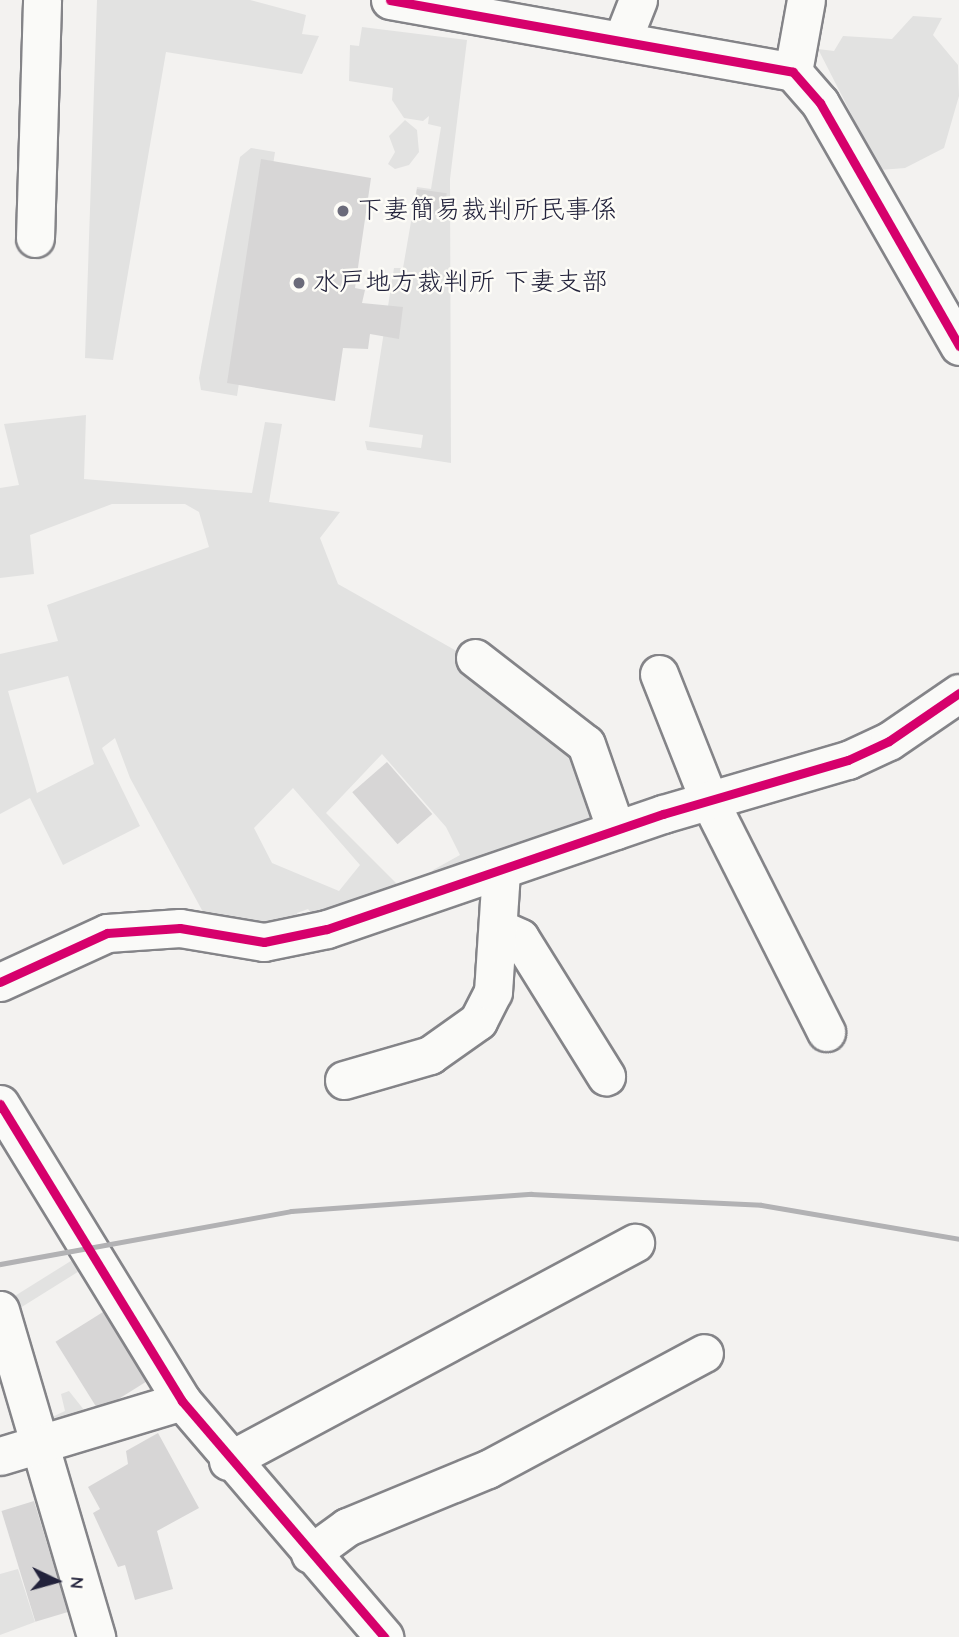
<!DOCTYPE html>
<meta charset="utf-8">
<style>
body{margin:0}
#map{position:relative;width:959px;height:1637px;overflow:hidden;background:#f3f2f0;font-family:"Comic Neue","Klee One",sans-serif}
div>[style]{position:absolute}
.green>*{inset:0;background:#e2e2e1;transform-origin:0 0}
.building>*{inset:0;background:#d7d6d6;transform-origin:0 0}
.roads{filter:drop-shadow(2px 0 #848488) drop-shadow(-2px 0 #848488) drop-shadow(0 2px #848488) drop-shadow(0 -2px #848488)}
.minor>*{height:37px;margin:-18.5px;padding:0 18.5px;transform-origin:18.5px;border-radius:18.5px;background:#fafaf8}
.rail>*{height:5px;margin:-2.5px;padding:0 2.5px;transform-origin:2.5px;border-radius:2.5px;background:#b2b2b4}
.cycleway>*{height:9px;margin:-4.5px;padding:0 4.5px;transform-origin:4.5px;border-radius:4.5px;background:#d6006c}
.dots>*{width:19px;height:19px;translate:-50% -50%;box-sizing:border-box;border:4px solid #fdfcf7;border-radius:50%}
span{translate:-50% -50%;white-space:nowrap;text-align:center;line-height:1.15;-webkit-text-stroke:5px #fdfcf7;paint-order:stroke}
.poi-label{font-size:26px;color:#22223b}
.left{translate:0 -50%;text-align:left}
.north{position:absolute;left:21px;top:1546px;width:70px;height:70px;-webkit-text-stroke:5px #fdfcf7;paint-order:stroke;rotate:95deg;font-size:19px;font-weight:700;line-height:28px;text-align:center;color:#22223b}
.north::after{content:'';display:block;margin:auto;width:24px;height:32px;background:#22223b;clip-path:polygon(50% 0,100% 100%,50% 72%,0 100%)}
</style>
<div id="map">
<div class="green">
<i style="clip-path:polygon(97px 0,250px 0,306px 15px,302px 34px,319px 36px,302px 74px,166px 52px,113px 360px,85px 358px)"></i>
<i style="clip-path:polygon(913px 16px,942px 18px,933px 35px,958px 65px,959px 96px,944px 148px,905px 168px,880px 170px,818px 49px,834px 51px,843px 36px,892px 39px)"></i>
<i style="clip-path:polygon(362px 27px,467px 40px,450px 179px,451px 463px,367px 450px,365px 441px,421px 448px,423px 435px,369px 427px,394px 268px,403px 268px,417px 187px,431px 189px,441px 127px,428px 124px,429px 116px,423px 121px,404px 118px,392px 100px,393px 88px,349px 81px,350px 45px,359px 46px)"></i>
<i style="clip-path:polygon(405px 120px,417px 130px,419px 152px,409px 165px,395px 169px,388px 164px,395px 152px,389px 136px)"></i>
<i style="clip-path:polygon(251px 148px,275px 152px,237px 396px,201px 390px,199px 378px,240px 157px)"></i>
<i style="clip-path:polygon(evenodd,86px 415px,84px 479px,252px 493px,265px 422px,282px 424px,269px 502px,340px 512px,320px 538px,338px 584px,469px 658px,573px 743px,602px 820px,429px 879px,433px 870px,460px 855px,446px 827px,382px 754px,326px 813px,408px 895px,316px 919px,308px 909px,297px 913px,298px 923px,209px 923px,130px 778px,115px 738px,102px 748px,140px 826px,63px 865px,30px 798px,0 814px,0 654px,58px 641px,47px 605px,209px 547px,199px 512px,185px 504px,112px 504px,30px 535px,34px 574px,0 578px,0 488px,19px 485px,4px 424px,86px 415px,68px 676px,94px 764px,37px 793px,8px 691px,68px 676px,86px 415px,293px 788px,360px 865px,339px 891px,272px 863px,254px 828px,293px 788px)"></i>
<i style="left:74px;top:1259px;width:13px;height:75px;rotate:58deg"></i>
<i style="clip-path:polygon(69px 1391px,88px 1415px,57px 1431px,50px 1418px,65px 1411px,61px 1394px)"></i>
<i style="clip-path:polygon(18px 1569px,35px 1622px,0 1635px,0 1574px)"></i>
</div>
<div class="building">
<i style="clip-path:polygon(261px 159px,371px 178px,355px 288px,365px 290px,362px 303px,403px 307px,399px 339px,370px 334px,368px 349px,343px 348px,335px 401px,227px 383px)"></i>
<i style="left:417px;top:189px;width:30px;height:22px;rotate:8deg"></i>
<i style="left:387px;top:762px;width:69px;height:46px;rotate:49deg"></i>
<i style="left:103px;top:1312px;width:82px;height:56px;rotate:58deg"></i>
<i style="clip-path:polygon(158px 1433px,199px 1508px,157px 1531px,173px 1589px,135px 1600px,125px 1565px,118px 1567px,93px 1513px,100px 1509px,88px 1487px,128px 1464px,126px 1451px)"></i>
<i style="left:34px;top:1501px;width:116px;height:34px;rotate:73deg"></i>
</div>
<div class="roads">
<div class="minor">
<i style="left:390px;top:0;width:409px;rotate:10.1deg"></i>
<i style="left:793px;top:72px;width:41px;rotate:48.9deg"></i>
<i style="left:820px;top:103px;width:280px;rotate:60.2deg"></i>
<i style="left:623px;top:38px;width:41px;rotate:-68.5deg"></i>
<i style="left:793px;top:72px;width:73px;rotate:-79.8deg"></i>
<i style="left:35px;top:238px;width:238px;rotate:-88.3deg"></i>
<i style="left:475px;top:658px;width:140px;rotate:37.8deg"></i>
<i style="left:586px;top:744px;width:91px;rotate:70.8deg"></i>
<i style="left:659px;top:674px;width:136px;rotate:68.4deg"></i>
<i style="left:709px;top:800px;width:260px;rotate:63.2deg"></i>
<i style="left:498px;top:928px;width:24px;rotate:24deg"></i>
<i style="left:520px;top:938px;width:163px;rotate:58.1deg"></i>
<i style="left:0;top:982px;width:118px;rotate:-24.6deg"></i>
<i style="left:107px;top:933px;width:73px;rotate:-3.9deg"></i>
<i style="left:180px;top:928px;width:85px;rotate:9.5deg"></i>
<i style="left:264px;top:942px;width:64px;rotate:-11.7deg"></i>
<i style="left:327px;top:929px;width:355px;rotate:-18.9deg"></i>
<i style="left:663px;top:814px;width:193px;rotate:-16.3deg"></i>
<i style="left:848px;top:760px;width:45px;rotate:-24.9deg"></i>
<i style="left:889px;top:741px;width:85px;rotate:-34.4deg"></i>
<i style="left:344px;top:1080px;width:90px;rotate:-16.2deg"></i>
<i style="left:430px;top:1055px;width:59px;rotate:-35.3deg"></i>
<i style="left:478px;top:1021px;width:33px;rotate:-63deg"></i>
<i style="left:493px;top:992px;width:121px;rotate:-86.2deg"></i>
<i style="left:0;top:1104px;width:348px;rotate:58.5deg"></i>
<i style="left:182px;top:1401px;width:311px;rotate:49.4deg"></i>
<i style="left:0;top:1310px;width:341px;rotate:73.6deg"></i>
<i style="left:0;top:1456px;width:190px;rotate:-16.8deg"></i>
<i style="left:228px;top:1461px;width:462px;rotate:-28.2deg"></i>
<i style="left:310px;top:1554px;width:46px;rotate:-36.1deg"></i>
<i style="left:347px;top:1527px;width:152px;rotate:-22.4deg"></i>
<i style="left:488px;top:1469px;width:245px;rotate:-28.2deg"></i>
</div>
</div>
<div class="rail">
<i style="left:0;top:1264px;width:296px;rotate:-10.3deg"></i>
<i style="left:291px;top:1211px;width:241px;rotate:-4.1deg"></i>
<i style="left:531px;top:1194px;width:230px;rotate:2.7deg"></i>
<i style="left:761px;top:1205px;width:201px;rotate:9.7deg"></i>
</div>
<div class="cycleway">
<i style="left:390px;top:0;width:409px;rotate:10.1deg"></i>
<i style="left:793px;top:72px;width:41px;rotate:48.9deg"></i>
<i style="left:820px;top:103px;width:280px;rotate:60.2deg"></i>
<i style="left:0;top:982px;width:118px;rotate:-24.6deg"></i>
<i style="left:107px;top:933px;width:73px;rotate:-3.9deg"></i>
<i style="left:180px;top:928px;width:85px;rotate:9.5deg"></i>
<i style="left:264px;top:942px;width:64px;rotate:-11.7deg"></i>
<i style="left:327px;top:929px;width:355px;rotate:-18.9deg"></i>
<i style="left:663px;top:814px;width:193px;rotate:-16.3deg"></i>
<i style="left:848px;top:760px;width:45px;rotate:-24.9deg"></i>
<i style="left:889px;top:741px;width:85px;rotate:-34.4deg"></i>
<i style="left:0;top:1104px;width:348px;rotate:58.5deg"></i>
<i style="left:182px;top:1401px;width:311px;rotate:49.4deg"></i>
</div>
<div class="dots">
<i style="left:343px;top:211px;background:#6b6b7a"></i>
<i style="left:299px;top:283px;background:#6b6b7a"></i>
</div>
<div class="poi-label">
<span class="left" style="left:357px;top:211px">下妻簡易裁判所民事係</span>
<span class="left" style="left:313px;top:283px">水戸地方裁判所 下妻支部</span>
</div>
<div class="north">N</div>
</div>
